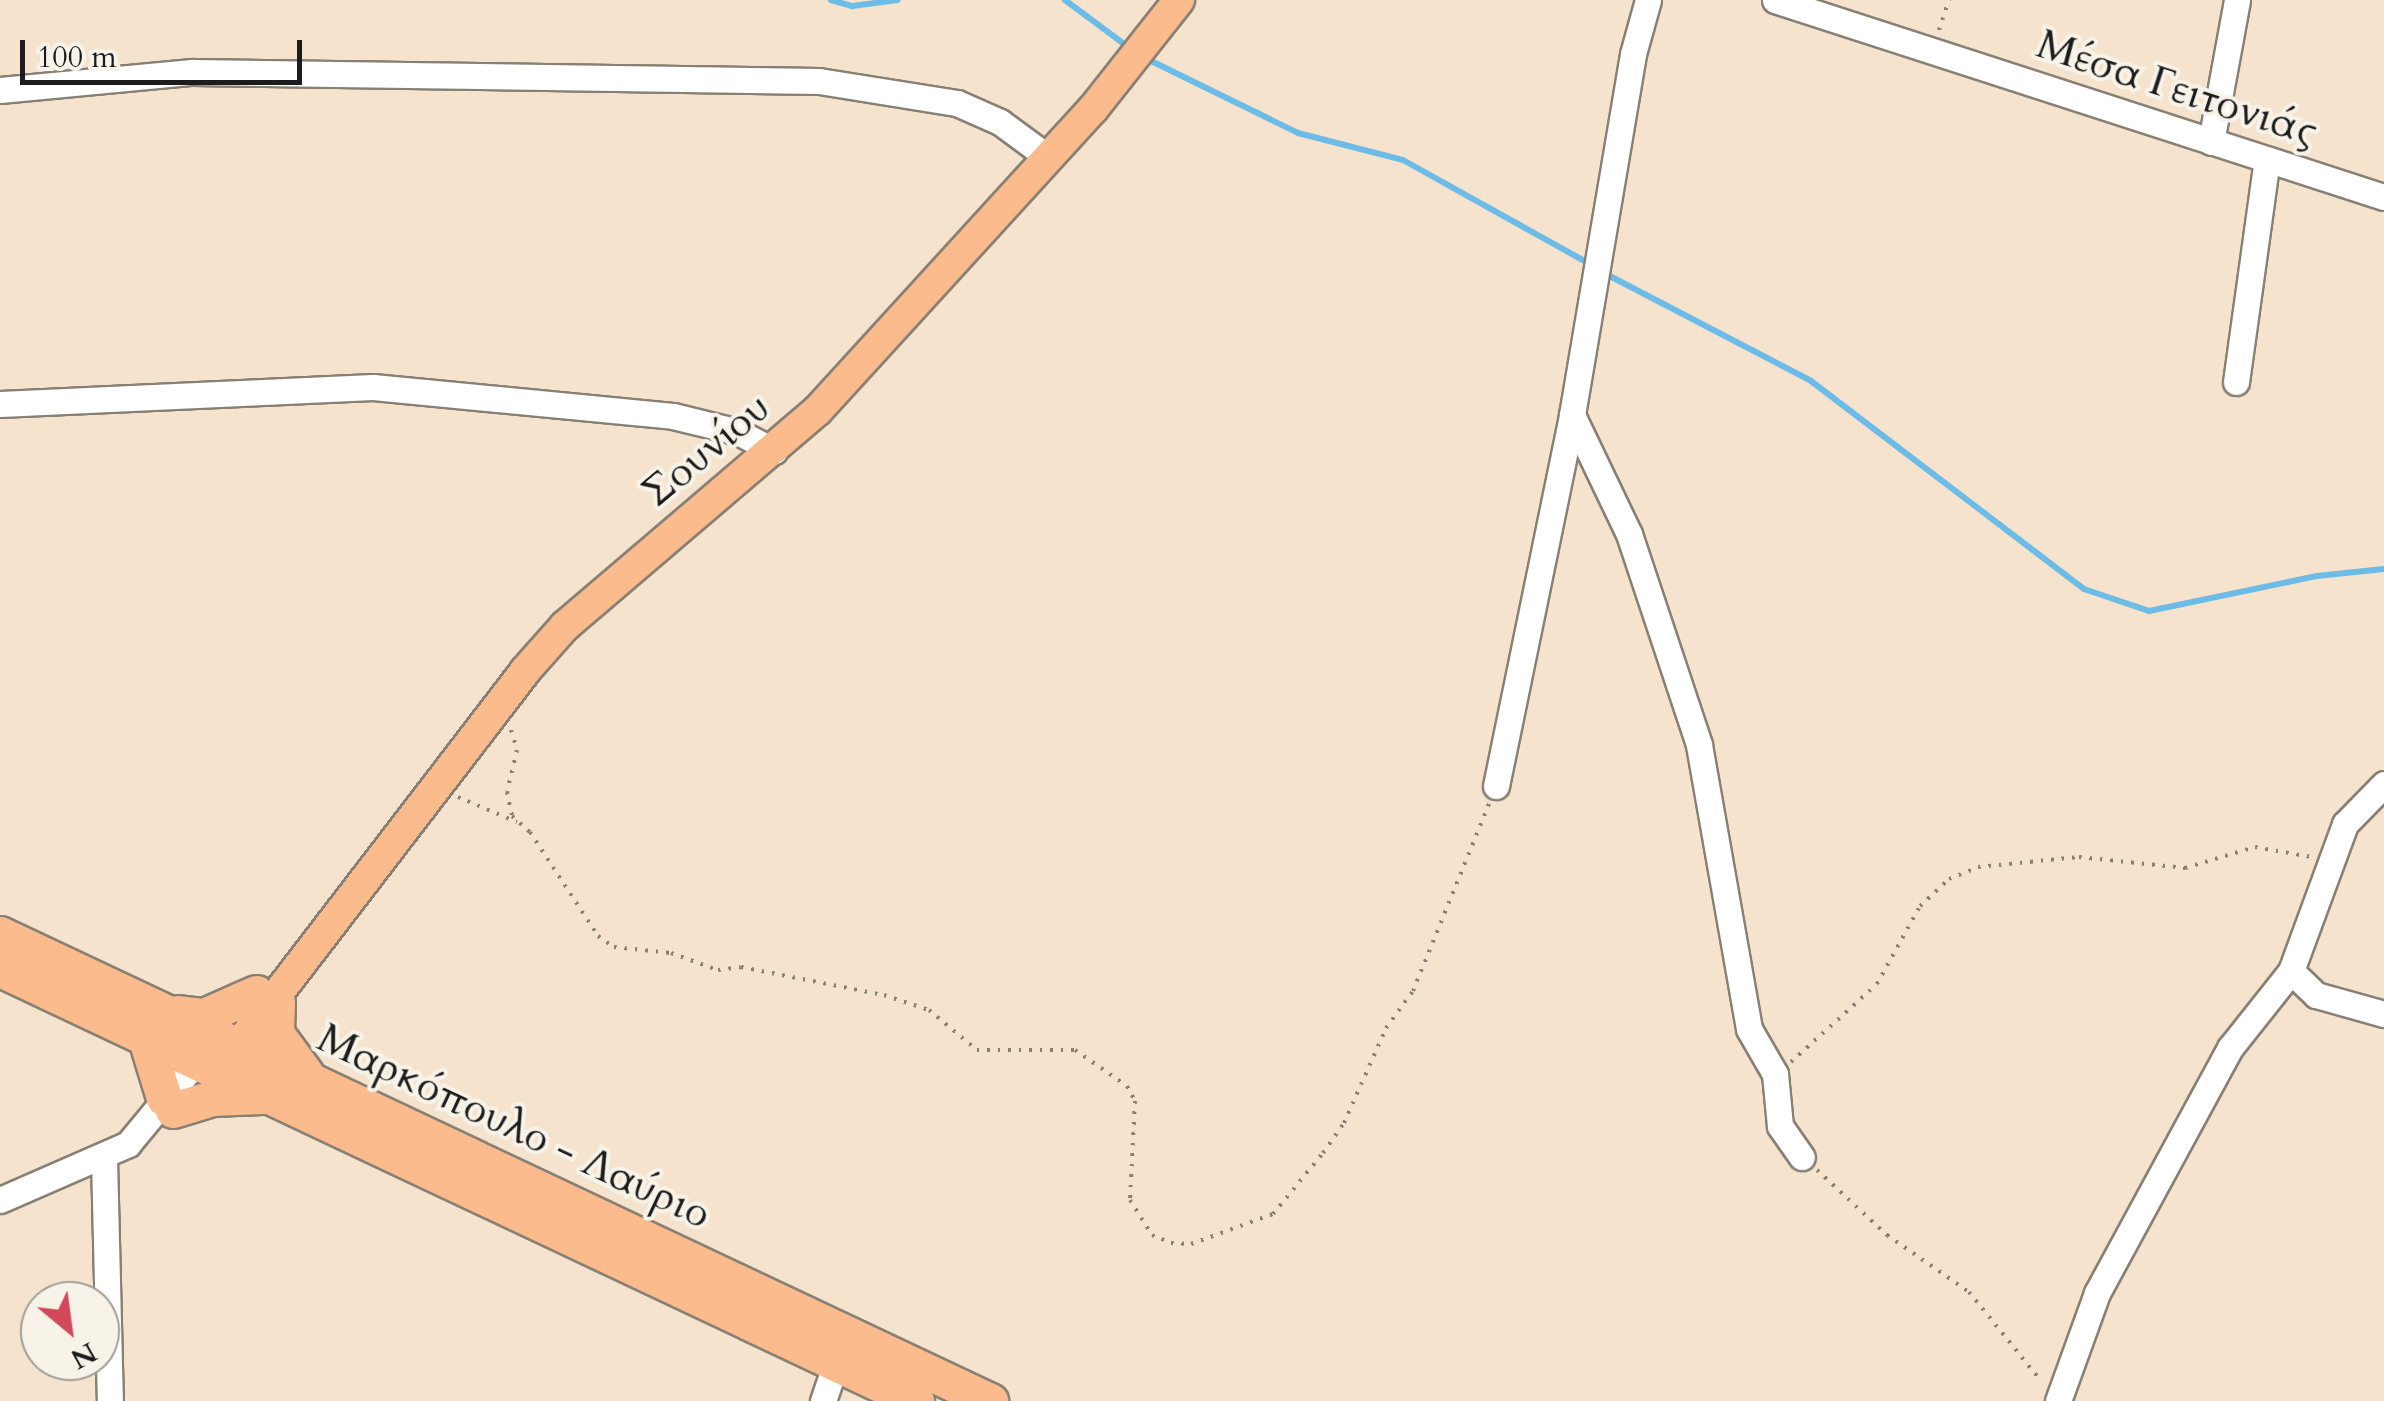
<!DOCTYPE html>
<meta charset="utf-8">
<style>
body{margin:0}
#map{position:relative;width:2384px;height:1401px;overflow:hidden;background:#f5e3cd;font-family:Cardo,serif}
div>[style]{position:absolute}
.stream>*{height:6px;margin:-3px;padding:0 3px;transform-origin:3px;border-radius:3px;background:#6cbce7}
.path>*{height:4px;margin-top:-2px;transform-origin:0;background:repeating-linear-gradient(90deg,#888074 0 2.5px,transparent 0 10.5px)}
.roads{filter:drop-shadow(2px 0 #888074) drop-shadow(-2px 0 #888074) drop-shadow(0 2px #888074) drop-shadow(0 -2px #888074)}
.minor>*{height:25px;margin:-12.5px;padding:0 12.5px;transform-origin:12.5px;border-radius:12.5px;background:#fff}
.major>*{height:30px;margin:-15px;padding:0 15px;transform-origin:15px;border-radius:15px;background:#fbbb8c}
.highway>*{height:35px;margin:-17.5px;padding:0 17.5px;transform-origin:17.5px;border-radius:17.5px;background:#fbbb8c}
span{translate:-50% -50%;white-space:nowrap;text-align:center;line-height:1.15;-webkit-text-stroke:8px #f7f3e8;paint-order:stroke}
.street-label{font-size:42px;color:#1c1c1c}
.north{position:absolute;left:20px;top:1281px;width:100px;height:100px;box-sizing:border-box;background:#f7f3e8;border:2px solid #9f9d96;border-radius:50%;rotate:151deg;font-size:28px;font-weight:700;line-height:40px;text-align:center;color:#1c1c1c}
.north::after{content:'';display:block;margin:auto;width:35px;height:45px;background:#d1495b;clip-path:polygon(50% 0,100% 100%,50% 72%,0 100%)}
.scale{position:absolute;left:20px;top:40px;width:282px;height:45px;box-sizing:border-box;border:5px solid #1c1c1c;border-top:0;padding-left:12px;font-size:30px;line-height:35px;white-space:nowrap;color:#1c1c1c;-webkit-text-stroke:8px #f7f3e8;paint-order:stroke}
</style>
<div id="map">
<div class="stream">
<i style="left:831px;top:0;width:22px;rotate:16deg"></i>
<i style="left:852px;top:6px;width:46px;rotate:-7.4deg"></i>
<i style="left:1065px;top:0;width:79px;rotate:36.7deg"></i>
<i style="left:1143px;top:57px;width:173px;rotate:26.1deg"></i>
<i style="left:1298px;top:133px;width:108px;rotate:14.4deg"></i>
<i style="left:1403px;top:160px;width:216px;rotate:29.1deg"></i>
<i style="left:1602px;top:272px;width:236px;rotate:27.5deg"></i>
<i style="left:1811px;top:381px;width:343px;rotate:37.3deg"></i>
<i style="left:2084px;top:589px;width:69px;rotate:18.7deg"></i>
<i style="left:2149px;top:611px;width:172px;rotate:-11.8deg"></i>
<i style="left:2317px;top:576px;width:67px;rotate:-6deg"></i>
</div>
<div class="path">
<i style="left:1939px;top:30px;width:32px;rotate:-72deg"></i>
<i style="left:511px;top:730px;width:21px;rotate:73deg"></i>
<i style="left:517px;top:750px;width:43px;rotate:103.4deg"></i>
<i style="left:507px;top:792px;width:25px;rotate:78deg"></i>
<i style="left:512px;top:816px;width:24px;rotate:42deg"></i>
<i style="left:530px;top:832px;width:124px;rotate:56.8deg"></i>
<i style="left:598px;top:936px;width:19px;rotate:35deg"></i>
<i style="left:614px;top:947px;width:57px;rotate:6deg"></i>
<i style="left:671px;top:953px;width:50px;rotate:19.9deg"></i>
<i style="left:718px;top:970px;width:23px;rotate:-7deg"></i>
<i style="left:741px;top:967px;width:146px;rotate:11.1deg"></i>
<i style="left:884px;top:995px;width:47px;rotate:18.4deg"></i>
<i style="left:929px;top:1010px;width:62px;rotate:39.8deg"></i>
<i style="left:977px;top:1050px;width:98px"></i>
<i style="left:1075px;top:1050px;width:63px;rotate:34.7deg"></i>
<i style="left:1127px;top:1086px;width:17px;rotate:62deg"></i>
<i style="left:1135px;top:1101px;width:99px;rotate:92.9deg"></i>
<i style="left:1130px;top:1200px;width:41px;rotate:57.8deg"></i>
<i style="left:1152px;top:1235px;width:21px;rotate:23deg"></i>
<i style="left:1171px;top:1243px;width:20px;rotate:3deg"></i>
<i style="left:1191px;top:1244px;width:87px;rotate:-20.1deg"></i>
<i style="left:1273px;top:1214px;width:79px;rotate:-50.7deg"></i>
<i style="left:1323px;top:1153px;width:37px;rotate:-55deg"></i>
<i style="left:1344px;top:1123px;width:104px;rotate:-66.1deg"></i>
<i style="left:1386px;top:1028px;width:46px;rotate:-53.9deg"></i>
<i style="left:1413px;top:991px;width:202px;rotate:-67.9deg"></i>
<i style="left:458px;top:797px;width:64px;rotate:23deg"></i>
<i style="left:1791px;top:1062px;width:116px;rotate:-42.2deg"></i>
<i style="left:1877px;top:984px;width:89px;rotate:-61.1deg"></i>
<i style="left:1920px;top:906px;width:40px;rotate:-43deg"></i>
<i style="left:1949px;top:879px;width:31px;rotate:-22deg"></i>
<i style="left:1978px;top:867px;width:101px;rotate:-5.7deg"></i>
<i style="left:2079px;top:857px;width:107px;rotate:5.9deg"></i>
<i style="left:2185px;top:868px;width:73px;rotate:-16.7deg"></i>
<i style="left:2255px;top:847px;width:58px;rotate:10deg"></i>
<i style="left:1817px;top:1170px;width:96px;rotate:42.9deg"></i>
<i style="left:1887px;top:1235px;width:100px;rotate:34.8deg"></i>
<i style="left:1969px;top:1292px;width:114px;rotate:51deg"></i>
</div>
<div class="roads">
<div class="minor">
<i style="left:1775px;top:0;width:640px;rotate:17.93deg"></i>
<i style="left:0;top:90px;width:193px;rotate:-5.4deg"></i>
<i style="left:192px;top:72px;width:627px;rotate:0.82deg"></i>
<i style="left:819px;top:81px;width:140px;rotate:9.1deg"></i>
<i style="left:957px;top:103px;width:47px;rotate:23.8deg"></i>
<i style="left:1000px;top:122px;width:61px;rotate:36.3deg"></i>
<i style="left:2211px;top:142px;width:144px;rotate:-79.6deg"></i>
<i style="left:2236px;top:382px;width:224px;rotate:-82.1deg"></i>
<i style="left:0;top:404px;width:373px;rotate:-2.6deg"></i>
<i style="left:373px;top:387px;width:301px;rotate:5.5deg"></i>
<i style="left:673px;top:416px;width:67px;rotate:13.8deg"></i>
<i style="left:738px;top:432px;width:41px;rotate:27.8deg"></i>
<i style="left:1572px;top:415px;width:132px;rotate:64.4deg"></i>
<i style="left:1629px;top:534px;width:222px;rotate:71.6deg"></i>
<i style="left:1699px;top:745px;width:288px;rotate:80deg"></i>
<i style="left:1749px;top:1029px;width:52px;rotate:60deg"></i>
<i style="left:1775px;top:1074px;width:52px;rotate:84.5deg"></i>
<i style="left:1780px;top:1126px;width:38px;rotate:55deg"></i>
<i style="left:1496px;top:786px;width:379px;rotate:-78.4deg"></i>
<i style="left:1572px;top:415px;width:366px;rotate:-80.4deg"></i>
<i style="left:1633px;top:54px;width:56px;rotate:-74.5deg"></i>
<i style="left:2291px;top:971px;width:35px;rotate:44deg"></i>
<i style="left:2316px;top:995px;width:71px;rotate:15.6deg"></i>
<i style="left:104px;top:1159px;width:242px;rotate:88.6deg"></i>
<i style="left:0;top:1200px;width:140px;rotate:-23.6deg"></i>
<i style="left:128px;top:1144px;width:119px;rotate:-50.4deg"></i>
<i style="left:823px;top:1401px;width:40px;rotate:-71.1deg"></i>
<i style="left:2058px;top:1401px;width:115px;rotate:-70.1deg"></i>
<i style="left:2097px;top:1293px;width:279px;rotate:-61.5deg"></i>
<i style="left:2230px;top:1048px;width:98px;rotate:-51.6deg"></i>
<i style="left:2291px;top:971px;width:157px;rotate:-69.8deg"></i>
<i style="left:2345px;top:824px;width:56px;rotate:-45.7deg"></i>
</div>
<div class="major">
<i style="left:226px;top:1061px;width:491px;rotate:-52.5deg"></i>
<i style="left:525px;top:671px;width:60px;rotate:-48.4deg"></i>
<i style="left:565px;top:626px;width:331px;rotate:-40.5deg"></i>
<i style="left:817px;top:411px;width:409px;rotate:-47.6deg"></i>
<i style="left:1093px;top:109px;width:139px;rotate:-51.7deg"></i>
</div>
<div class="highway">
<i style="left:0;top:934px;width:1095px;rotate:25.25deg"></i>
<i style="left:0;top:969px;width:1013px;rotate:25.25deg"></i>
<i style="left:277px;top:1002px;width:31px;rotate:92deg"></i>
<i style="left:276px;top:1033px;width:51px;rotate:53.8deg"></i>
<i style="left:178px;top:1013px;width:26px;rotate:7deg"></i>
<i style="left:204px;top:1016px;width:57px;rotate:-23.9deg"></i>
<i style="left:146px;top:1039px;width:62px;rotate:73deg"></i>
<i style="left:173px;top:1110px;width:41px;rotate:-17.1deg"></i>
<i style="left:212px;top:1098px;width:50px;rotate:-2.3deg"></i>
</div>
</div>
<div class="street-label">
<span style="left:2177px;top:88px;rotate:18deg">Μέσα Γειτονιάς</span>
<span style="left:706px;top:450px;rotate:-40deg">Σουνίου</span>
<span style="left:514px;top:1126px;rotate:25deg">Μαρκόπουλο - Λαύριο</span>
</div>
<div class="north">N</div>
<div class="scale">100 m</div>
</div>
